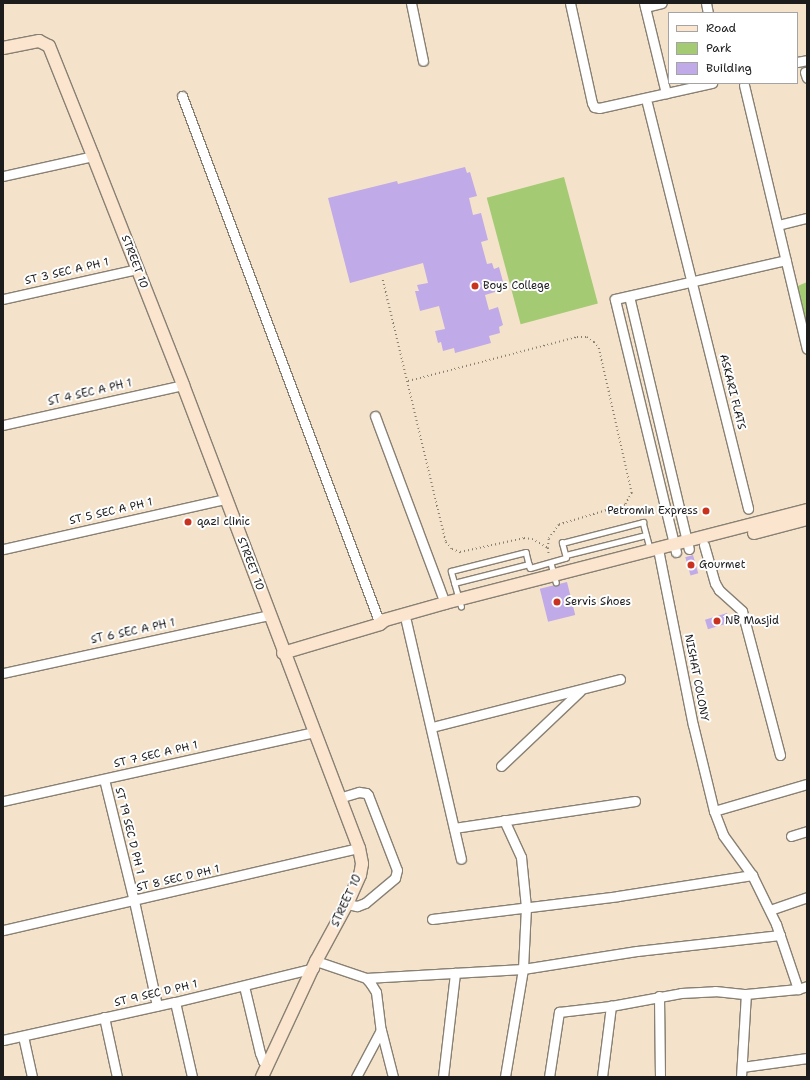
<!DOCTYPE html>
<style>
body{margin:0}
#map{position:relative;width:810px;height:1080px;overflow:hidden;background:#f4e3ca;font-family:"Shantell Sans",sans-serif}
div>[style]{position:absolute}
.green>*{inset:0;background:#a4ca74;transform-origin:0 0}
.building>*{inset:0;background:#c0aae8;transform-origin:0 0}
.path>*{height:1.5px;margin-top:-0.75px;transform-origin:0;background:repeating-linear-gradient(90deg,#888073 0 1px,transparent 0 4px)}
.roads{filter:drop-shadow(1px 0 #888073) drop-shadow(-1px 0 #888073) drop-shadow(0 1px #888073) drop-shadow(0 -1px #888073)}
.lane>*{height:4.5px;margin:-2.25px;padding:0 2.25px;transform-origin:2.25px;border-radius:2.25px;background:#fff}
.street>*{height:9px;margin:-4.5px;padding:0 4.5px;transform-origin:4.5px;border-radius:4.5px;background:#fff}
.secondary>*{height:12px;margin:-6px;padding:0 6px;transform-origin:6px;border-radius:6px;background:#fce5cf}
.dots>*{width:11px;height:11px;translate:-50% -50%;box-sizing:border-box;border:2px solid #fff;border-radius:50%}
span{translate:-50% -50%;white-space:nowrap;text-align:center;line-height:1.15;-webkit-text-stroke:4px #fff;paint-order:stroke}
.street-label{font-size:11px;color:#1c1c1c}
.poi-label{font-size:11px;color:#1c1c1c}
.left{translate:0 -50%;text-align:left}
.right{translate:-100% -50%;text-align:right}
.frame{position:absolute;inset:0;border:4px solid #1c1c1c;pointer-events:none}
.legend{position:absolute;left:668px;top:12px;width:130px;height:72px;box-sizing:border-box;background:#fff;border:1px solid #a4a4a4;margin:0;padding:5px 7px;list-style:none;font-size:12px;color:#1c1c1c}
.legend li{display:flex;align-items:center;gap:8px;height:20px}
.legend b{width:20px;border:1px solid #a4a4a4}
</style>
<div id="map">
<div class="green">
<i style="left:564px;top:177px;width:131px;height:80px;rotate:75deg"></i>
<i style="clip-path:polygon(807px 282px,807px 321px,801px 322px,793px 288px)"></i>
</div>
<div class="building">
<i style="clip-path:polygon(465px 167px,467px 173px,470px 172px,477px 196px,469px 198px,473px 215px,481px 213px,488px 240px,481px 242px,487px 264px,492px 263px,494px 269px,499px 267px,505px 289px,485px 295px,489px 310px,498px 307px,503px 325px,499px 327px,500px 333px,489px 336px,491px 343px,455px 353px,454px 348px,443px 351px,441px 342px,438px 343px,435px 331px,445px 329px,439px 306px,420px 311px,415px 291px,419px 291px,417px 285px,428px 283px,423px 263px,350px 283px,328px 198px,397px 181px,398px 184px)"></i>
<i style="left:693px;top:555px;width:19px;height:8px;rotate:74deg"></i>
<i style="left:567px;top:582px;width:34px;height:28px;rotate:76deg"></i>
<i style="left:727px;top:613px;width:10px;height:23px;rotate:73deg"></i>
</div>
<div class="path">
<i style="left:383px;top:280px;width:269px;rotate:76.5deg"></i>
<i style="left:446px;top:542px;width:9px;rotate:49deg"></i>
<i style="left:452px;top:549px;width:9px;rotate:21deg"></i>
<i style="left:460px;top:552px;width:66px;rotate:-12.3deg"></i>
<i style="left:524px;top:538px;width:8px;rotate:7deg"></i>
<i style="left:532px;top:539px;width:18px;rotate:29deg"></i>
<i style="left:548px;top:548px;width:7px;rotate:82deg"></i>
<i style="left:408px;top:381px;width:175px;rotate:-14.6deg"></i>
<i style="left:577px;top:337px;width:10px"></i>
<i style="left:587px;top:337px;width:9px;rotate:36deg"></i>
<i style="left:594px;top:342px;width:8px;rotate:50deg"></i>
<i style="left:599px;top:348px;width:149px;rotate:77.2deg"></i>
<i style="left:632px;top:493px;width:14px;rotate:120deg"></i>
<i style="left:625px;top:505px;width:69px;rotate:163.1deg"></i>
<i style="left:559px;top:525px;width:17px;rotate:126deg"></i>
<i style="left:549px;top:539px;width:9px;rotate:96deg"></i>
</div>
<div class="roads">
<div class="lane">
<i style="left:566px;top:555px;width:82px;rotate:-14deg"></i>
<i style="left:551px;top:563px;width:20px;rotate:75deg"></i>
<i style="left:454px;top:583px;width:77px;rotate:-14.2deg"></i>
<i style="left:461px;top:607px;width:37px;rotate:-106deg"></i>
<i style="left:451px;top:571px;width:77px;rotate:-14.2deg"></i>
<i style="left:526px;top:552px;width:16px;rotate:76deg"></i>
<i style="left:530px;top:568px;width:37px;rotate:-16deg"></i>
<i style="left:566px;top:558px;width:16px;rotate:-105deg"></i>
<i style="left:562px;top:543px;width:84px;rotate:-14.5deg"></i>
<i style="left:643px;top:522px;width:28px;rotate:75deg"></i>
</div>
<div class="street">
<i style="left:411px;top:3px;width:59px;rotate:78.3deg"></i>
<i style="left:570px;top:3px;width:102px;rotate:77.6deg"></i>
<i style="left:592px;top:103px;width:4px;rotate:63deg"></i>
<i style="left:594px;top:107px;width:5px;rotate:11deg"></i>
<i style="left:599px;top:108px;width:116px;rotate:-12.5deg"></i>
<i style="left:644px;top:3px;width:93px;rotate:76.3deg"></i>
<i style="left:706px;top:3px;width:10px;rotate:79deg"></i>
<i style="left:645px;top:7px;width:17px;rotate:-13deg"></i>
<i style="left:797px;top:62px;width:10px;rotate:-11deg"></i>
<i style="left:805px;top:72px;width:6px;rotate:72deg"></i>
<i style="left:744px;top:85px;width:271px;rotate:76.6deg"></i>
<i style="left:182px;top:96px;width:564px;rotate:69.44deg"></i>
<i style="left:647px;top:103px;width:418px;rotate:76deg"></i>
<i style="left:3px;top:176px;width:92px;rotate:-12.5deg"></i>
<i style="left:778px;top:225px;width:30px;rotate:-14deg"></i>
<i style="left:629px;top:296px;width:260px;rotate:76.7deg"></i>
<i style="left:3px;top:299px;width:137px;rotate:-12.6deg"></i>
<i style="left:375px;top:416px;width:200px;rotate:69.5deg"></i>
<i style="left:3px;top:425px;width:184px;rotate:-12.5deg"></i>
<i style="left:704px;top:545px;width:40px;rotate:74deg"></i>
<i style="left:715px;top:583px;width:8px;rotate:60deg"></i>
<i style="left:719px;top:590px;width:31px;rotate:42deg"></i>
<i style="left:742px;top:611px;width:149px;rotate:75.2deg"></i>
<i style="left:3px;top:549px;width:228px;rotate:-12.7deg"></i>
<i style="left:658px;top:549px;width:179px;rotate:78.8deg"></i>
<i style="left:693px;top:725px;width:89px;rotate:76.3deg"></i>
<i style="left:714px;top:811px;width:26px;rotate:69deg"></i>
<i style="left:723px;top:835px;width:49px;rotate:54.1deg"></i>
<i style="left:752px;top:875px;width:55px;rotate:63.9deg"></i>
<i style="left:776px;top:924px;width:69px;rotate:71.3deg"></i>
<i style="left:676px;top:552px;width:260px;rotate:-103.6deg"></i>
<i style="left:615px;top:299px;width:175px;rotate:-12.8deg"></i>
<i style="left:406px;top:621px;width:244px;rotate:77deg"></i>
<i style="left:3px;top:673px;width:272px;rotate:-12.3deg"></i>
<i style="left:432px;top:727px;width:194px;rotate:-14.3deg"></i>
<i style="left:501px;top:766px;width:109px;rotate:-43.5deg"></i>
<i style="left:104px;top:779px;width:126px;rotate:76.2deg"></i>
<i style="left:134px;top:901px;width:107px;rotate:77.6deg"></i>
<i style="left:339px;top:798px;width:21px;rotate:-17deg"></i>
<i style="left:359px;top:792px;width:7px;rotate:8deg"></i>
<i style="left:366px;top:793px;width:3px;rotate:45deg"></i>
<i style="left:368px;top:795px;width:80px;rotate:68.9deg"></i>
<i style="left:397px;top:870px;width:8px;rotate:104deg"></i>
<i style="left:395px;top:878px;width:39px;rotate:140deg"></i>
<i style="left:365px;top:903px;width:9px;rotate:159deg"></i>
<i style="left:357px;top:906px;width:10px;rotate:-169deg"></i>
<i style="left:3px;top:801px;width:319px;rotate:-12.5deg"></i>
<i style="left:714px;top:811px;width:97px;rotate:-16.2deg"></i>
<i style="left:504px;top:820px;width:41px;rotate:65.3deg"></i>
<i style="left:521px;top:857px;width:50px;rotate:84.3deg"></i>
<i style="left:526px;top:907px;width:62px;rotate:92.8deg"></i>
<i style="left:523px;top:969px;width:109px;rotate:99.5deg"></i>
<i style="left:454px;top:828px;width:183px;rotate:-8.5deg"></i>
<i style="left:791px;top:836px;width:17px;rotate:-17deg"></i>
<i style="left:770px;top:910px;width:39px;rotate:-19deg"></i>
<i style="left:432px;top:919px;width:187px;rotate:-7deg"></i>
<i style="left:618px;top:896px;width:136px;rotate:-8.9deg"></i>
<i style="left:3px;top:930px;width:365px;rotate:-13deg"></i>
<i style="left:316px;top:961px;width:53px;rotate:18.8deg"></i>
<i style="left:366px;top:978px;width:8px;rotate:50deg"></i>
<i style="left:371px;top:984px;width:9px;rotate:58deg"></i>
<i style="left:376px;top:992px;width:38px;rotate:83deg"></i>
<i style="left:381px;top:1030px;width:49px;rotate:75.7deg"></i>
<i style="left:366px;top:978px;width:157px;rotate:-3.3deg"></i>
<i style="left:523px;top:969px;width:115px;rotate:-9deg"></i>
<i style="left:637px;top:951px;width:144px;rotate:-6.4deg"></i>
<i style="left:244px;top:986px;width:69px;rotate:76.6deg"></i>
<i style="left:260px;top:1053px;width:9px;rotate:69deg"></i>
<i style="left:263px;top:1061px;width:6px;rotate:31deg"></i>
<i style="left:659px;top:996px;width:81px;rotate:89.3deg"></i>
<i style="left:175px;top:1002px;width:77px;rotate:77.2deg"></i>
<i style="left:104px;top:1017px;width:61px;rotate:77.8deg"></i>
<i style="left:23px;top:1036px;width:42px;rotate:77.6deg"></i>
<i style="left:3px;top:1040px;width:176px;rotate:-12.5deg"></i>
<i style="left:175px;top:1002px;width:143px;rotate:-13.7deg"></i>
<i style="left:742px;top:1067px;width:66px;rotate:-7.9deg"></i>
<i style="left:356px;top:1077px;width:53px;rotate:-62deg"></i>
<i style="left:443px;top:1077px;width:105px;rotate:-83.4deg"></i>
<i style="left:549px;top:1077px;width:66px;rotate:-81.3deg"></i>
<i style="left:559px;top:1012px;width:52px;rotate:-6.6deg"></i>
<i style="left:611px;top:1006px;width:71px;rotate:-10.5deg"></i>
<i style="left:681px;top:993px;width:34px;rotate:-3deg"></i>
<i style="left:715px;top:991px;width:31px;rotate:6deg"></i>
<i style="left:746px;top:994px;width:52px;rotate:-5.5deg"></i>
<i style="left:798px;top:989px;width:9px;rotate:-18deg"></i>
<i style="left:602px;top:1077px;width:72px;rotate:-82.8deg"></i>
<i style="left:741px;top:1077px;width:83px;rotate:-86.6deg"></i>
</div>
<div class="secondary">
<i style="left:3px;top:48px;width:37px;rotate:-11deg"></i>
<i style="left:39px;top:41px;width:11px;rotate:27deg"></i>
<i style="left:49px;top:46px;width:118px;rotate:68.2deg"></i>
<i style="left:93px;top:156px;width:246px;rotate:68.5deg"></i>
<i style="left:183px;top:385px;width:495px;rotate:69.2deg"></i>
<i style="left:359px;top:848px;width:16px;rotate:79deg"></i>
<i style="left:362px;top:864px;width:11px;rotate:100deg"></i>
<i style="left:360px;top:875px;width:32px;rotate:114deg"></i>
<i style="left:347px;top:904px;width:65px;rotate:118.5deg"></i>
<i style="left:316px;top:961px;width:128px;rotate:115deg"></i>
<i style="left:754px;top:533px;width:55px;rotate:-14.8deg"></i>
<i style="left:283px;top:653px;width:101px;rotate:-16.6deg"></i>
<i style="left:380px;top:624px;width:6px;rotate:-39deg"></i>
<i style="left:385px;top:620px;width:62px;rotate:-15.8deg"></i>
<i style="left:445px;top:603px;width:374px;rotate:-14.4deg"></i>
</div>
</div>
<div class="dots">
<i style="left:475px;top:286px;background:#c8321e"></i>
<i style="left:706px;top:511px;background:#c8321e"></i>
<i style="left:188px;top:522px;background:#c8321e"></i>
<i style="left:691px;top:565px;background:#c8321e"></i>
<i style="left:557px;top:602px;background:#c8321e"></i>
<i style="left:717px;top:621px;background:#c8321e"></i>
</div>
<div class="street-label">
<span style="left:134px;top:262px;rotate:69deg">STREET 10</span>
<span style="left:67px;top:272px;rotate:-13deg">ST 3 SEC A PH 1</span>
<span style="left:732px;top:392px;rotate:76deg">ASKARI FLATS</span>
<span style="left:90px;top:393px;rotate:-13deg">ST 4 SEC A PH 1</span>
<span style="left:111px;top:512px;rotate:-13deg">ST 5 SEC A PH 1</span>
<span style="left:250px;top:564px;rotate:69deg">STREET 10</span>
<span style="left:133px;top:632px;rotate:-12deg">ST 6 SEC A PH 1</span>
<span style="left:696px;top:678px;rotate:79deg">NISHAT COLONY</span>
<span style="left:156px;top:755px;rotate:-13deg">ST 7 SEC A PH 1</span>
<span style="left:129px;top:831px;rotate:76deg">ST 19 SEC D PH 1</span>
<span style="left:178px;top:879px;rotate:-13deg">ST 8 SEC D PH 1</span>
<span style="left:347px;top:901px;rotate:-65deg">STREET 10</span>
<span style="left:156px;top:994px;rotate:-13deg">ST 9 SEC D PH 1</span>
</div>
<div class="poi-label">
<span class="left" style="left:483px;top:286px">Boys College</span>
<span class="right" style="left:698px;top:511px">Petromin Express</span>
<span class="left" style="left:197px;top:522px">qazi clinic</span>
<span class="left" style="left:699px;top:565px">Gourmet</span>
<span class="left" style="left:565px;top:602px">Servis Shoes</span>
<span class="left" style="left:725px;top:621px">NB Masjid</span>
</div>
<div class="frame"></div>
<ul class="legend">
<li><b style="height:5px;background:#fce5cf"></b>Road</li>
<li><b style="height:11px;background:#a4ca74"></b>Park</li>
<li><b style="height:11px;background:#c0aae8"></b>Building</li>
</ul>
</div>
